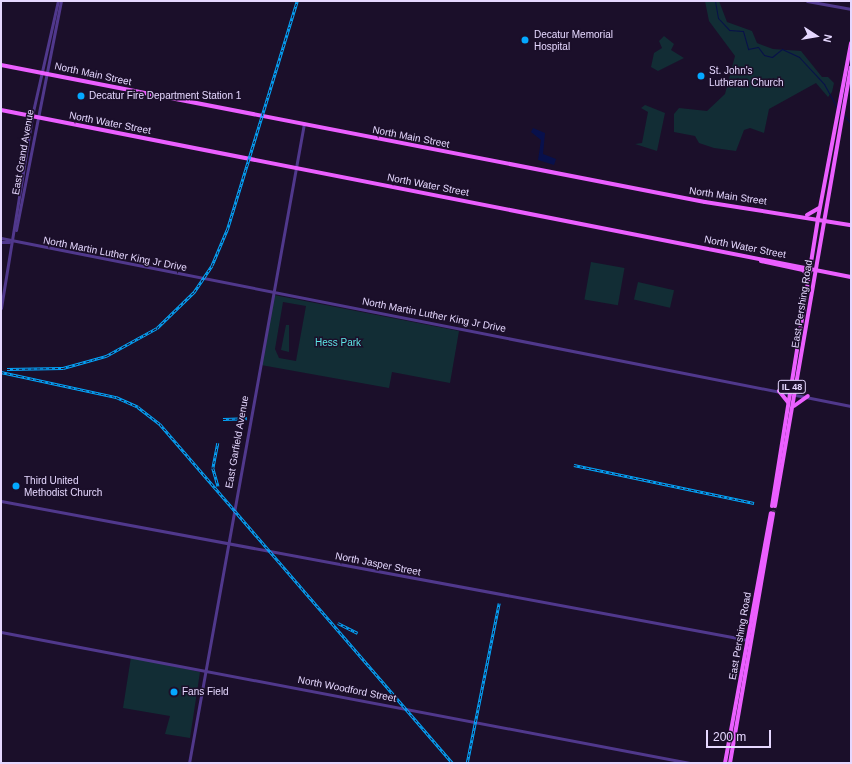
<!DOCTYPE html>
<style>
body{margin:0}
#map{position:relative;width:852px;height:764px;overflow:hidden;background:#1b0f2a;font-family:Helvetica,sans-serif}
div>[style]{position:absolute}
.green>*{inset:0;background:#122d35;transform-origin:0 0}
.water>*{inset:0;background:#08104b}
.stream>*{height:1px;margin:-0.5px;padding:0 0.5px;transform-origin:0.5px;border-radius:0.5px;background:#08104b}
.major-tunnel>*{height:4px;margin-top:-2px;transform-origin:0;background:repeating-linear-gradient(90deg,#392d4a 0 4px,transparent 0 6px)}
.minor>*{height:3px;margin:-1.5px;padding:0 1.5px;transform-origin:1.5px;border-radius:1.5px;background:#50388c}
.major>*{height:4px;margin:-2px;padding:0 2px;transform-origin:2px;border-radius:2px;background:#eb5fff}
.rail>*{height:2.5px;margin-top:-1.25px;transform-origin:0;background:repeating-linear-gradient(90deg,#1b0f2a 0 3px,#04a8ff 0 6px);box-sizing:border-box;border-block:1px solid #04a8ff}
.dots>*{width:11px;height:11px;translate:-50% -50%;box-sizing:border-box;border:2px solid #1b0f2a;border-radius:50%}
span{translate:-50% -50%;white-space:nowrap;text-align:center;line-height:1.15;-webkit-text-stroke:3px #1b0f2a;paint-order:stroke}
.shield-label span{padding:1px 3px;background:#1b0f2a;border:1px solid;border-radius:3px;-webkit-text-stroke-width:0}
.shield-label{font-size:9px;color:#e6d8ff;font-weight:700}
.poi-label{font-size:10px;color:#e6d8ff}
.left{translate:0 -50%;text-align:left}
.street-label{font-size:10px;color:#e6d8ff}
.park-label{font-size:10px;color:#5de7e6}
.frame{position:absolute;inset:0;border:2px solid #e6d8ff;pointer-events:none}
.north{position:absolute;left:796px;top:16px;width:40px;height:40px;-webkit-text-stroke:3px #1b0f2a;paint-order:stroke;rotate:102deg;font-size:11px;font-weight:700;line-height:16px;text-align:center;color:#e6d8ff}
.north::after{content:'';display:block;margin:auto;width:14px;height:18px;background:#e6d8ff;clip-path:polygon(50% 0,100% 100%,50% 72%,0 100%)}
.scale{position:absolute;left:706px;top:730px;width:65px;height:18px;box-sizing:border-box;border:2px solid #e6d8ff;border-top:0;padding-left:5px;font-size:12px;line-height:14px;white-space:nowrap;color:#e6d8ff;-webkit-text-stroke:3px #1b0f2a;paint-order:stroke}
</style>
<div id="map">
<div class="green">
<i style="clip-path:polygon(705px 1px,719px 1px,727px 22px,752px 31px,757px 43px,773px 49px,801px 51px,822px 77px,828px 77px,834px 83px,832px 92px,828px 97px,816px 83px,769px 109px,764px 133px,750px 128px,744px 130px,736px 151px,714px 148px,699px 143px,695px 136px,674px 132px,674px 114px,679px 108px,707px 111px,725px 94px,735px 56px,709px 21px)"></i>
<i style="clip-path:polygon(664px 36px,674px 44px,671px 50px,684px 58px,658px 71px,651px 67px,654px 53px,662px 48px,659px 41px)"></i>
<i style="clip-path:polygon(645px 105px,665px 113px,657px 151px,635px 144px,642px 143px,648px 112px,641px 108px)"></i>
<i style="left:591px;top:262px;width:34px;height:38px;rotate:10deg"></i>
<i style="left:638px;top:282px;width:37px;height:18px;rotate:13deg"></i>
<i style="clip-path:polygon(evenodd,274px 295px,459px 331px,450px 383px,392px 372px,389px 388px,261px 365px,274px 295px,283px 302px,306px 306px,296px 361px,279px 358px,275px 349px,283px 302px)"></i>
<i style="clip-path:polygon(286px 325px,289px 325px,289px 352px,281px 350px)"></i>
<i style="clip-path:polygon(131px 657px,200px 672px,190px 738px,165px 734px,170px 716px,123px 708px)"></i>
</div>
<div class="water">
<i style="clip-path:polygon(533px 128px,545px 133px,543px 154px,556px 159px,554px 165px,538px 160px,541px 140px,531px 132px)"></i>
</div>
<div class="stream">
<i style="left:715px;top:1px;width:17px;rotate:80deg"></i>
<i style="left:718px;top:18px;width:16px;rotate:47deg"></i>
<i style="left:729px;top:30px;width:14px;rotate:4deg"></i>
<i style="left:743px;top:31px;width:19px;rotate:74deg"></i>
<i style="left:748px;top:49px;width:10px;rotate:-11deg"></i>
<i style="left:758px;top:47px;width:10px;rotate:53deg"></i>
<i style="left:764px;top:55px;width:8px;rotate:14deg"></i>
<i style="left:772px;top:57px;width:13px;rotate:-39deg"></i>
<i style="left:782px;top:49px;width:19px;rotate:25deg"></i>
<i style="left:799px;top:57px;width:37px;rotate:47deg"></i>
<i style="left:824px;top:84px;width:26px;rotate:61deg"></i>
<i style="left:844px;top:115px;width:11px;rotate:52deg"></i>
</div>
<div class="major-tunnel">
<i style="left:773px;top:514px;width:8px;rotate:-76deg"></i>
</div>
<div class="minor">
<i style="left:807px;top:1px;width:45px;rotate:10.3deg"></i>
<i style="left:16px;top:230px;width:233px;rotate:-78.9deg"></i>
<i style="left:1px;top:238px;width:866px;rotate:11.18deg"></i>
<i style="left:1px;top:242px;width:8px"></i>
<i style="left:1px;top:308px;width:194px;rotate:-80.8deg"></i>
<i style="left:32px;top:116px;width:118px;rotate:-77.3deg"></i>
<i style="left:1px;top:501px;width:760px;rotate:10.54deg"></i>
<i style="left:1px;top:632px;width:701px;rotate:10.77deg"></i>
<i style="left:189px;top:763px;width:650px;rotate:-79.81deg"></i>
</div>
<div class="major">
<i style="left:1px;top:65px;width:717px;rotate:11.01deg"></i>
<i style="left:705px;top:202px;width:148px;rotate:9deg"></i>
<i style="left:1px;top:110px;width:866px;rotate:11.12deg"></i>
<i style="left:807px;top:215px;width:14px;rotate:-30deg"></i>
<i style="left:761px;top:261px;width:43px;rotate:12.1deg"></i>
<i style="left:803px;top:270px;width:8px;rotate:50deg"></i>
<i style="left:779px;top:391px;width:17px;rotate:-33deg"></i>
<i style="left:779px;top:391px;width:14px;rotate:51deg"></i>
<i style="left:794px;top:406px;width:17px;rotate:-36deg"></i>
<i style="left:772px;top:506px;width:292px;rotate:-80.9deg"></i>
<i style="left:818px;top:218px;width:178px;rotate:-79.3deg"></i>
<i style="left:775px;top:506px;width:445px;rotate:-80.2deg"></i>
<i style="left:725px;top:763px;width:254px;rotate:-79.6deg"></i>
<i style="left:730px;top:763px;width:253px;rotate:-80.2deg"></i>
</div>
<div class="rail">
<i style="left:7px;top:369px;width:56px;rotate:-1deg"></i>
<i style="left:63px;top:368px;width:45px;rotate:-15.6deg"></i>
<i style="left:106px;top:356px;width:58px;rotate:-28.8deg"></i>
<i style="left:157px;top:328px;width:52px;rotate:-44.2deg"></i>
<i style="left:194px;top:292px;width:32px;rotate:-56deg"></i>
<i style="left:212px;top:265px;width:38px;rotate:-67deg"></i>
<i style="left:227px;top:230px;width:239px;rotate:-73deg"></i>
<i style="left:1px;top:372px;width:118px;rotate:12.3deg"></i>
<i style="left:116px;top:397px;width:24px;rotate:24deg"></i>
<i style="left:138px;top:407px;width:28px;rotate:38deg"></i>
<i style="left:160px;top:424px;width:448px;rotate:49.2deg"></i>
<i style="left:223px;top:419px;width:24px;rotate:-2deg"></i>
<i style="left:218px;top:443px;width:25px;rotate:101deg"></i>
<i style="left:213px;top:468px;width:19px;rotate:74deg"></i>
<i style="left:574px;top:465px;width:184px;rotate:11.9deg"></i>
<i style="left:338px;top:623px;width:22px;rotate:27deg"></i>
<i style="left:467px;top:763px;width:163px;rotate:-78.7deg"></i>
</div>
<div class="dots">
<i style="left:525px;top:40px;background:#04a8ff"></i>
<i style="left:701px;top:76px;background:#04a8ff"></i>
<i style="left:81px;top:96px;background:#04a8ff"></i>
<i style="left:16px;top:486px;background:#04a8ff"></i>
<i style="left:174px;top:692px;background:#04a8ff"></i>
</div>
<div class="shield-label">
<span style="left:792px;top:387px">IL 48</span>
</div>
<div class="poi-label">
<span class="left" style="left:534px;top:40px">Decatur Memorial<br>Hospital</span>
<span class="left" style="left:709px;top:76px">St. John's<br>Lutheran Church</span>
<span class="left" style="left:89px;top:96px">Decatur Fire Department Station 1</span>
<span class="left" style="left:24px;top:486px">Third United<br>Methodist Church</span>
<span class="left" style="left:182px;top:692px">Fans Field</span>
</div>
<div class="street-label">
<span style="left:93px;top:74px;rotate:12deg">North Main Street</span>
<span style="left:110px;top:123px;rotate:11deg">North Water Street</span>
<span style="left:411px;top:137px;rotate:11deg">North Main Street</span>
<span style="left:23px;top:152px;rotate:-80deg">East Grand Avenue</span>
<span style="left:428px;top:185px;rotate:11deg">North Water Street</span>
<span style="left:728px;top:196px;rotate:8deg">North Main Street</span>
<span style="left:745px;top:247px;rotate:11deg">North Water Street</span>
<span style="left:115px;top:254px;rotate:11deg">North Martin Luther King Jr Drive</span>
<span style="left:802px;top:304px;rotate:-81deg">East Pershing Road</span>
<span style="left:434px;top:315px;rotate:11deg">North Martin Luther King Jr Drive</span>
<span style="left:237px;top:442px;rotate:-80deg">East Garfield Avenue</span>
<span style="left:378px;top:564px;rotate:11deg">North Jasper Street</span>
<span style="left:740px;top:636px;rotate:-80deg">East Pershing Road</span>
<span style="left:347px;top:689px;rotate:11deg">North Woodford Street</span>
</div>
<div class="park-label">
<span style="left:338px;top:343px">Hess Park</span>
</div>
<div class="frame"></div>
<div class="north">N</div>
<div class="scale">200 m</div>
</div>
